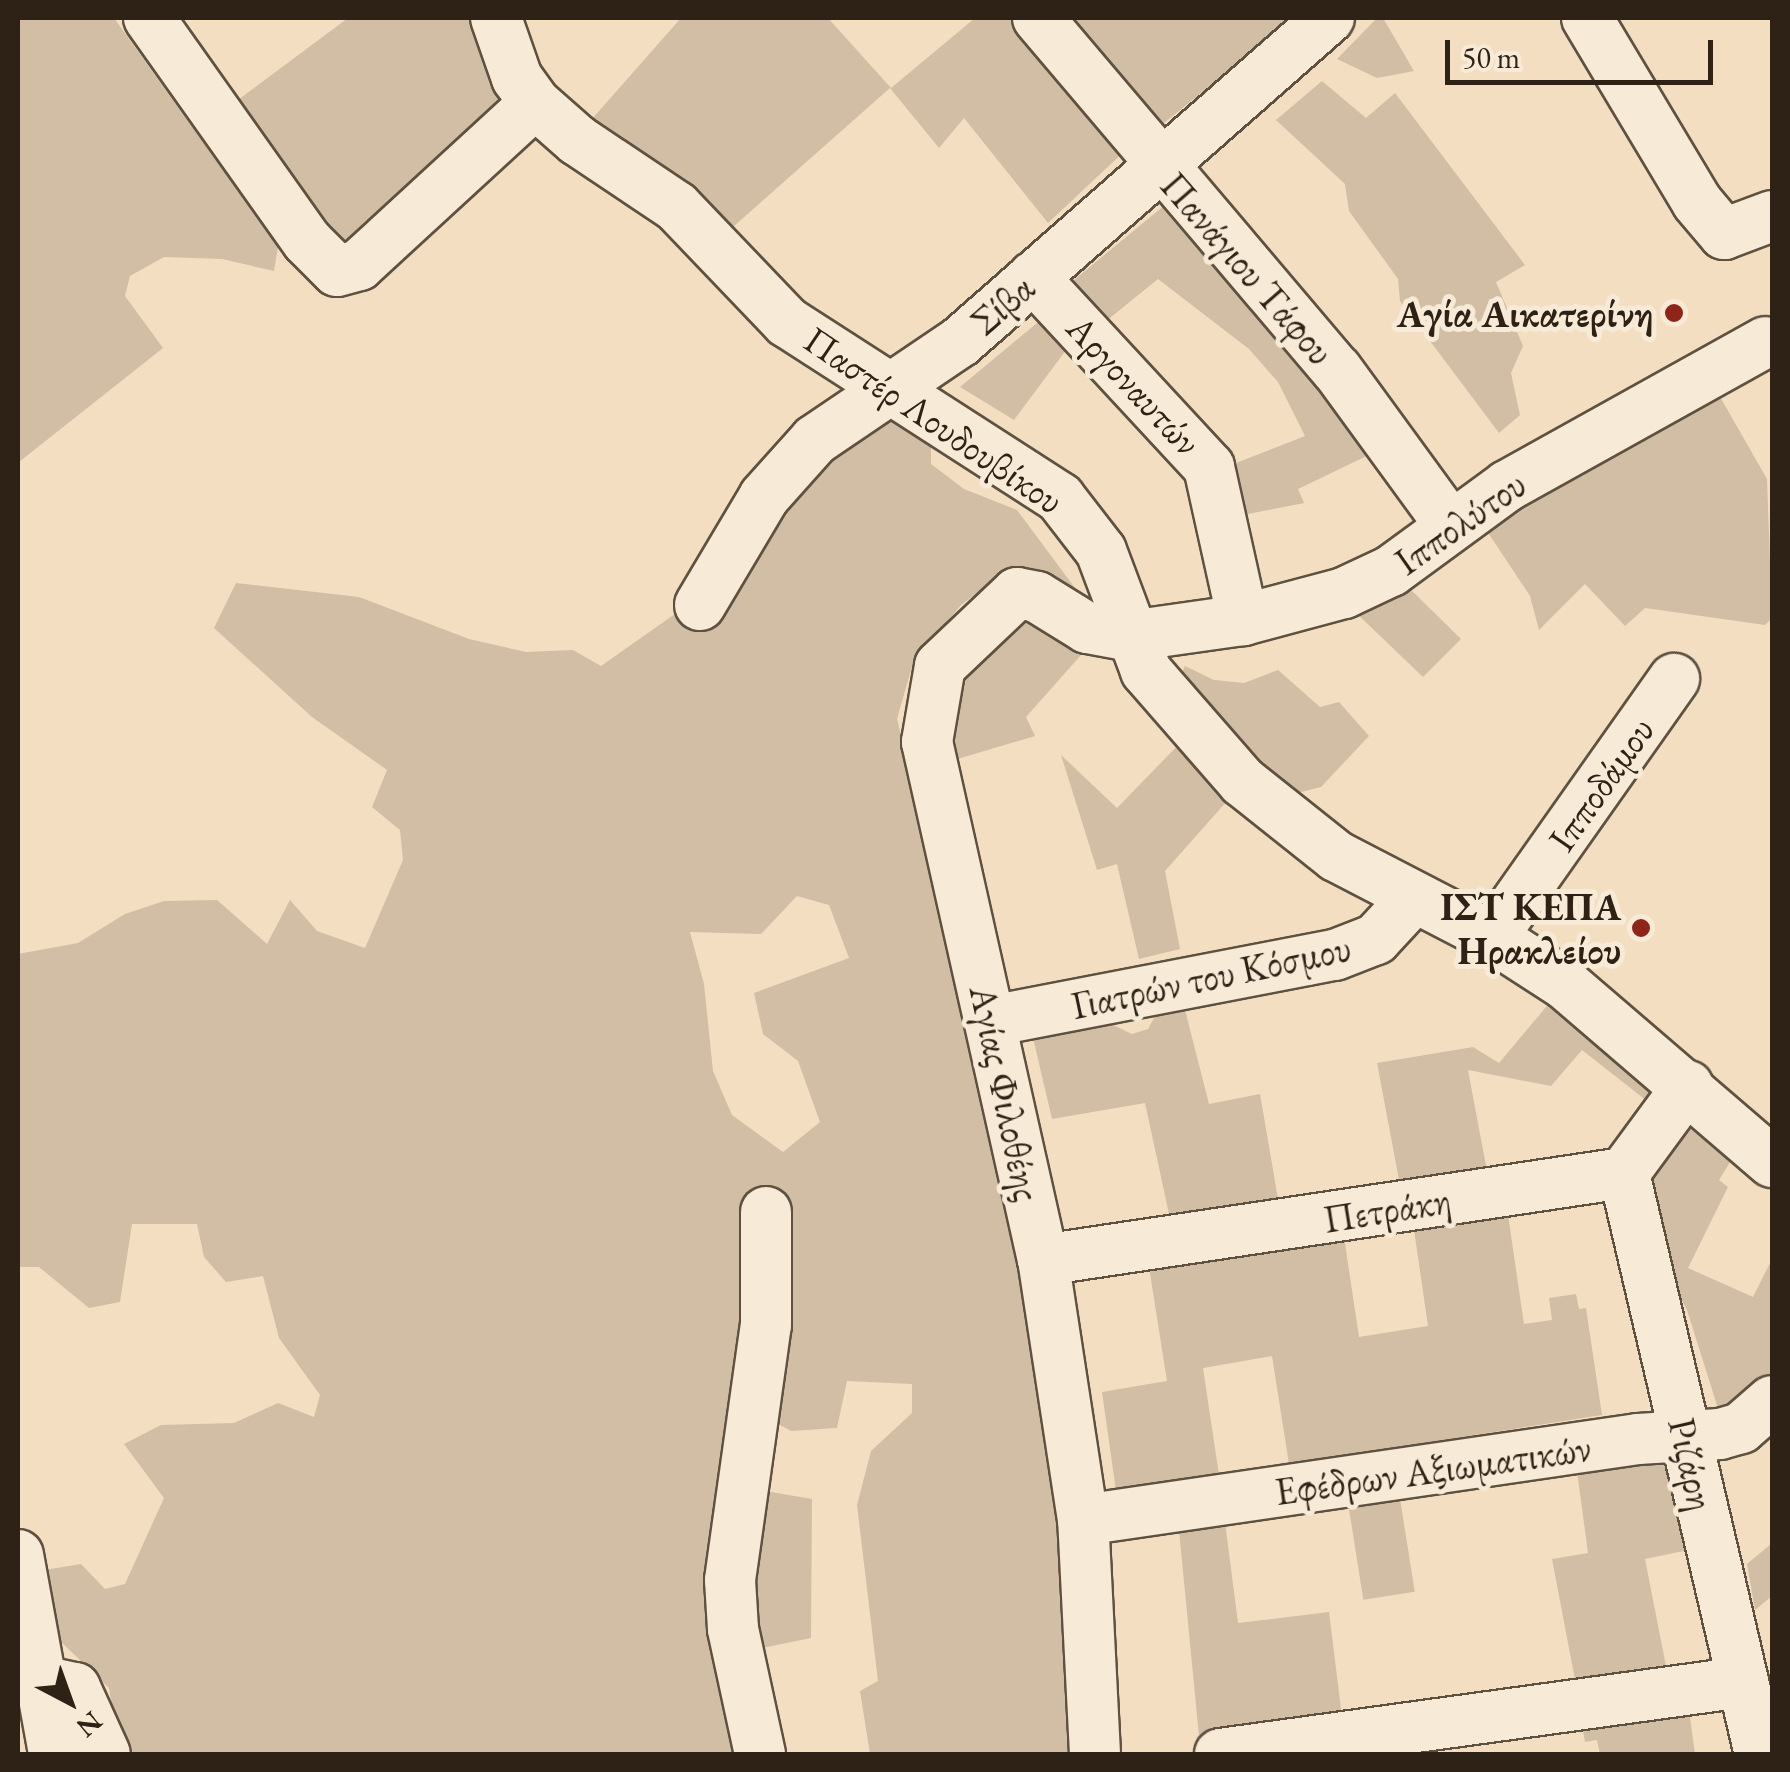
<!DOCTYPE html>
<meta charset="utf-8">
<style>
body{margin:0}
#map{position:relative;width:1790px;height:1772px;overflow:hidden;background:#f3dec1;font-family:"EB Garamond",serif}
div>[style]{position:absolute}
.green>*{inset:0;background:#d1bea4;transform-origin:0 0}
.roads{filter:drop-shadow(2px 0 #5e5140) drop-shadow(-2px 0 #5e5140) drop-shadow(0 2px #5e5140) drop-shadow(0 -2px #5e5140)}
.minor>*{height:50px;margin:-25px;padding:0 25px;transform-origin:25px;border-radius:25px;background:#f7ead7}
.dots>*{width:28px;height:28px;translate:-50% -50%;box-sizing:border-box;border:5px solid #f7ead7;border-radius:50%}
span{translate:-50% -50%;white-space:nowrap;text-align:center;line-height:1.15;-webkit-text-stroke:10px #f7ead7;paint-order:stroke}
.street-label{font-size:38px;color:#2d2215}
.poi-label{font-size:38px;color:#2d2215;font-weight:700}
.right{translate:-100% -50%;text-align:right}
.frame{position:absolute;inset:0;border:20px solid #2d2215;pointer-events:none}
.north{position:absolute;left:20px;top:1652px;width:100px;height:100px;-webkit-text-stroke:8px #f7ead7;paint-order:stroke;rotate:139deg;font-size:28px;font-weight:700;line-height:40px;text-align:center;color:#2d2215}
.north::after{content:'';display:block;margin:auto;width:35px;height:45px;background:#2d2215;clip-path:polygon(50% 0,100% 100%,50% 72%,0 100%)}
.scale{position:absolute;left:1445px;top:40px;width:268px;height:45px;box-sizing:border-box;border:5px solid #2d2215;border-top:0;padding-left:12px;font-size:30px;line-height:35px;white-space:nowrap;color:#2d2215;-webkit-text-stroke:8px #f7ead7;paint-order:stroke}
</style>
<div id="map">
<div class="green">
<i style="clip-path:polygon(18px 18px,114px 18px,278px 247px,274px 271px,222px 259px,164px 257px,130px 276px,125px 296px,163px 348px,19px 462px)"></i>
<i style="clip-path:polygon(348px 18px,483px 18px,515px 92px,343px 243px,238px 100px)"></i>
<i style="clip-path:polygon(681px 18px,828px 18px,891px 88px,975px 18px,1018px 18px,1129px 147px,1048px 223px,964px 118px,939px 148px,890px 88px,725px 234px,592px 119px)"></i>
<i style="clip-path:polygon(1069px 18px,1294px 18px,1159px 127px)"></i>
<i style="clip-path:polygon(1377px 18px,1383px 18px,1414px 71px,1377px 78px,1337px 59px)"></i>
<i style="clip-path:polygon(1322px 81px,1366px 118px,1395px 93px,1525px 265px,1496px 282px,1523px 346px,1511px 373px,1520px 415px,1499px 433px,1400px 301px,1398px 279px,1349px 211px,1345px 184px,1276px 120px)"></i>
<i style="clip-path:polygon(1171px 200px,1375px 452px,1298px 489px,1304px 503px,1238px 516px,1223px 468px,1305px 436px,1278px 382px,1249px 349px,1158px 279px,1100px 326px,1063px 289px)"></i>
<i style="clip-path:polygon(1049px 313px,1075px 338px,1014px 420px,960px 387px)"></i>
<i style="clip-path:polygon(1719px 395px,1767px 479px,1772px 618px,1765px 625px,1645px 608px,1625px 626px,1585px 584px,1539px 630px,1530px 596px,1481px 522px)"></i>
<i style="clip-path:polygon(evenodd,880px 404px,931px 439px,931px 464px,964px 489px,1017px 510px,1078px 592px,1012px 576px,985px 587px,961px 605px,913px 663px,897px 719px,1028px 1265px,1065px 1543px,1073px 1754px,870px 1754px,860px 1691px,878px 1681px,857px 1505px,871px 1451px,912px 1413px,912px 1384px,847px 1381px,837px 1428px,791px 1431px,742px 1404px,729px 1485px,812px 1499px,811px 1638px,727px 1655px,751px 1754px,119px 1754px,109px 1688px,57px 1638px,44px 1570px,81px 1564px,105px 1589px,125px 1584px,164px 1498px,124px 1444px,161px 1425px,234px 1423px,278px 1403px,314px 1417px,320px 1395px,279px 1338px,263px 1276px,226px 1282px,204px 1257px,197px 1224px,132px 1224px,120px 1302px,89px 1308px,39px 1267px,18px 1267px,18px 954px,78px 943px,125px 914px,164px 901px,217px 900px,267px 944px,290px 900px,317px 931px,365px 948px,403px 860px,400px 830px,372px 807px,387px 770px,312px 717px,214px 628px,236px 583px,359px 597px,469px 639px,526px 652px,573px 650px,601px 666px,682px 609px,757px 539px,880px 404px,797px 896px,829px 905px,849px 958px,754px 993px,763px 1034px,798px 1061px,820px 1122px,783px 1152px,732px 1115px,713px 1071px,704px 984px,690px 932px,761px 934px,797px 896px)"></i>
<i style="clip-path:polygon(1405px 584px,1461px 639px,1423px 677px,1351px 608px)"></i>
<i style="clip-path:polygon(1033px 610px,1089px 646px,1026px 717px,1035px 736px,954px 760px,950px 738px,960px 685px,1011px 616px)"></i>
<i style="clip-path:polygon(1185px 666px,1214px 680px,1244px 683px,1278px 670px,1320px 707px,1339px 702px,1369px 736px,1321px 787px,1289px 795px,1179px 678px)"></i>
<i style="clip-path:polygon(1184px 739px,1235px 792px,1165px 871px,1180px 949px,1139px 959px,1117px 864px,1097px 870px,1061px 755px,1117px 808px)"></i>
<i style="clip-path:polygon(1182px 998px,1209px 1104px,1260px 1094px,1278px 1199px,1169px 1214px,1145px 1103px,1052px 1119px,1030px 1025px,1109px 1023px,1132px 1034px,1148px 1029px,1163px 1002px)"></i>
<i style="clip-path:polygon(1551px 1001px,1663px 1080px,1647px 1101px,1582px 1050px,1551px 1086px,1468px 1070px,1487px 1171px,1399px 1180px,1377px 1063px,1473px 1047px,1499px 1063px)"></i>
<i style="clip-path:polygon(1688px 1124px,1732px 1159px,1719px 1180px,1728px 1187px,1688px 1268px,1753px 1297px,1772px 1259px,1772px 1372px,1721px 1418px,1687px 1310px,1660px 1259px,1645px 1200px,1652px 1168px)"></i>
<i style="clip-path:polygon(1507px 1208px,1524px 1324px,1552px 1320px,1549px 1298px,1576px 1294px,1579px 1309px,1586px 1308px,1602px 1415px,1289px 1464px,1272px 1356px,1203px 1368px,1219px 1475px,1116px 1491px,1102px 1392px,1167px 1381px,1149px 1267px,1344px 1237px,1359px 1337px,1428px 1326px,1413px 1223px)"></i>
<i style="clip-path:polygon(1679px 1453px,1698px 1548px,1645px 1559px,1667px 1671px,1577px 1690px,1552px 1559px,1588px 1553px,1577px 1471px)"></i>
<i style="left:1398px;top:1486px;width:107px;height:52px;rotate:81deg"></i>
<i style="clip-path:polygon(1224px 1514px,1238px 1623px,1329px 1612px,1342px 1717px,1199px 1736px,1178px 1520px)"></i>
<i style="clip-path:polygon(1772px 1543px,1772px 1596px,1755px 1610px,1747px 1564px)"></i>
<i style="clip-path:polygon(1689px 1710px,1695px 1754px,1600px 1754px,1597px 1740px,1585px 1742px,1582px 1725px)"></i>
</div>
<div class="roads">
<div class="minor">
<i style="left:149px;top:18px;width:273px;rotate:54.7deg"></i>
<i style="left:307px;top:241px;width:42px;rotate:45deg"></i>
<i style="left:337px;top:271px;width:23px;rotate:-15deg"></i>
<i style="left:359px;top:265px;width:239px;rotate:-42.6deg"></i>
<i style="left:496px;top:18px;width:64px;rotate:70.7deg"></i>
<i style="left:517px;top:78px;width:31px;rotate:54deg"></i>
<i style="left:535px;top:103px;width:56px;rotate:41.4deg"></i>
<i style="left:577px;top:140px;width:120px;rotate:33.8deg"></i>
<i style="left:677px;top:207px;width:159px;rotate:46.3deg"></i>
<i style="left:787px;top:322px;width:325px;rotate:32.8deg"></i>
<i style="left:1060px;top:498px;width:67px;rotate:52.3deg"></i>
<i style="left:1101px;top:551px;width:128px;rotate:69.4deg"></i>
<i style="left:1146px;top:671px;width:147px;rotate:48.9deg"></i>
<i style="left:1243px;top:782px;width:119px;rotate:38.5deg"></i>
<i style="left:1336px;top:856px;width:176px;rotate:27.4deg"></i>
<i style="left:1492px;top:937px;width:87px;rotate:32.8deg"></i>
<i style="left:1565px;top:984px;width:273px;rotate:40.7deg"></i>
<i style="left:1038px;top:18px;width:462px;rotate:49.7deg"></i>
<i style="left:1337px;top:370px;width:192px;rotate:53.9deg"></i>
<i style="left:1587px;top:18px;width:214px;rotate:59.1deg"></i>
<i style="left:1697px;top:202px;width:42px;rotate:49.8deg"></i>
<i style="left:1724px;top:234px;width:51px;rotate:-20.6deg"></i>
<i style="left:1033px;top:277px;width:259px;rotate:47.2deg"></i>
<i style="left:1209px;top:467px;width:157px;rotate:77.5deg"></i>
<i style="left:700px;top:605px;width:126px;rotate:-59.3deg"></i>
<i style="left:764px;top:497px;width:76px;rotate:-48.2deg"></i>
<i style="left:815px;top:440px;width:175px;rotate:-34.1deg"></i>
<i style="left:960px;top:342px;width:491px;rotate:-41.3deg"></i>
<i style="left:1492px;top:937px;width:316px;rotate:-54.8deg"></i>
<i style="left:991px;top:1021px;width:350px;rotate:-10.9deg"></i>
<i style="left:1335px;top:955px;width:44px;rotate:-21.3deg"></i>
<i style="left:1376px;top:939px;width:54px;rotate:-47.2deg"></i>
<i style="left:1624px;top:1173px;width:597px;rotate:76.83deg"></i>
<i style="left:1043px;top:1260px;width:587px;rotate:-8.52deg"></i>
<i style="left:1624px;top:1173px;width:108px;rotate:-53.7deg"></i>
<i style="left:1083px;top:1520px;width:561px;rotate:-8.3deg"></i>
<i style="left:1638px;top:1439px;width:82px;rotate:-3.5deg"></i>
<i style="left:1720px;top:1434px;width:22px;rotate:-16deg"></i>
<i style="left:1741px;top:1428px;width:41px;rotate:-41.1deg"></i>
<i style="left:18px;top:1555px;width:202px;rotate:79.7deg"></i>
<i style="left:41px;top:1681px;width:35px;rotate:12deg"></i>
<i style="left:75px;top:1688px;width:72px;rotate:65.6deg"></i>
<i style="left:760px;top:1754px;width:128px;rotate:-102.2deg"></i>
<i style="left:733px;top:1629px;width:49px;rotate:-93.5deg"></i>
<i style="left:730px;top:1580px;width:258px;rotate:-82deg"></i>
<i style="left:766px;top:1325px;width:113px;rotate:-90deg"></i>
<i style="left:1095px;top:1754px;width:234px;rotate:-92.9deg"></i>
<i style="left:1083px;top:1520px;width:263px;rotate:-98.7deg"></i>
<i style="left:1043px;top:1260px;width:531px;rotate:-102.62deg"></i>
<i style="left:927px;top:742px;width:77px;rotate:-80.3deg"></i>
<i style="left:940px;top:666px;width:106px;rotate:-43.5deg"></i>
<i style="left:1017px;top:593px;width:20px;rotate:11deg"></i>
<i style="left:1037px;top:597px;width:59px;rotate:31.8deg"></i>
<i style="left:1087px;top:628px;width:44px;rotate:10.5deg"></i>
<i style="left:1130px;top:636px;width:114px;rotate:-8.1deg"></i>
<i style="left:1243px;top:620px;width:105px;rotate:-15deg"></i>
<i style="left:1344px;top:593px;width:52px;rotate:-25.1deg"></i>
<i style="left:1391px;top:571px;width:144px;rotate:-36.2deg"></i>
<i style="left:1507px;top:486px;width:296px;rotate:-29.1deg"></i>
<i style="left:1220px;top:1754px;width:528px;rotate:-7.84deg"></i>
</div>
</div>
<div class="dots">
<i style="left:1674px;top:313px;background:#8f2418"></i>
<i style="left:1641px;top:928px;background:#8f2418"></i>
</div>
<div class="street-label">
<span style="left:1248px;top:268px;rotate:49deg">Πανάγιου Τάφου</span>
<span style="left:1002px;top:304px;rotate:-41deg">Σίβα</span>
<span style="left:1134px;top:385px;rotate:47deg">Αργοναυτών</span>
<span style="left:934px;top:420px;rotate:34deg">Παστέρ Λουδουβίκου</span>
<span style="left:1460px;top:522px;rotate:-35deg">Ιππολύτου</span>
<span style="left:1601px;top:784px;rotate:-55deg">Ιπποδάμου</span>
<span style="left:1211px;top:976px;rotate:-12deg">Γιατρών του Κόσμου</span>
<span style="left:1006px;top:1093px;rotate:78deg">Αγίας Φιλοθέης</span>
<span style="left:1387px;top:1209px;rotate:-9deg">Πετράκη</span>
<span style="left:1692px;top:1464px;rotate:77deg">Ριζάρη</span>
<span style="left:1433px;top:1469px;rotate:-8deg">Εφέδρων Αξιωματικών</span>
</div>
<div class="poi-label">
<span class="right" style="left:1654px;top:313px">Αγία Αικατερίνη</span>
<span class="right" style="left:1621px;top:928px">ΙΣΤ ΚΕΠΑ<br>Ηρακλείου</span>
</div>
<div class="frame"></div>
<div class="north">N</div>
<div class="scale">50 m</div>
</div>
